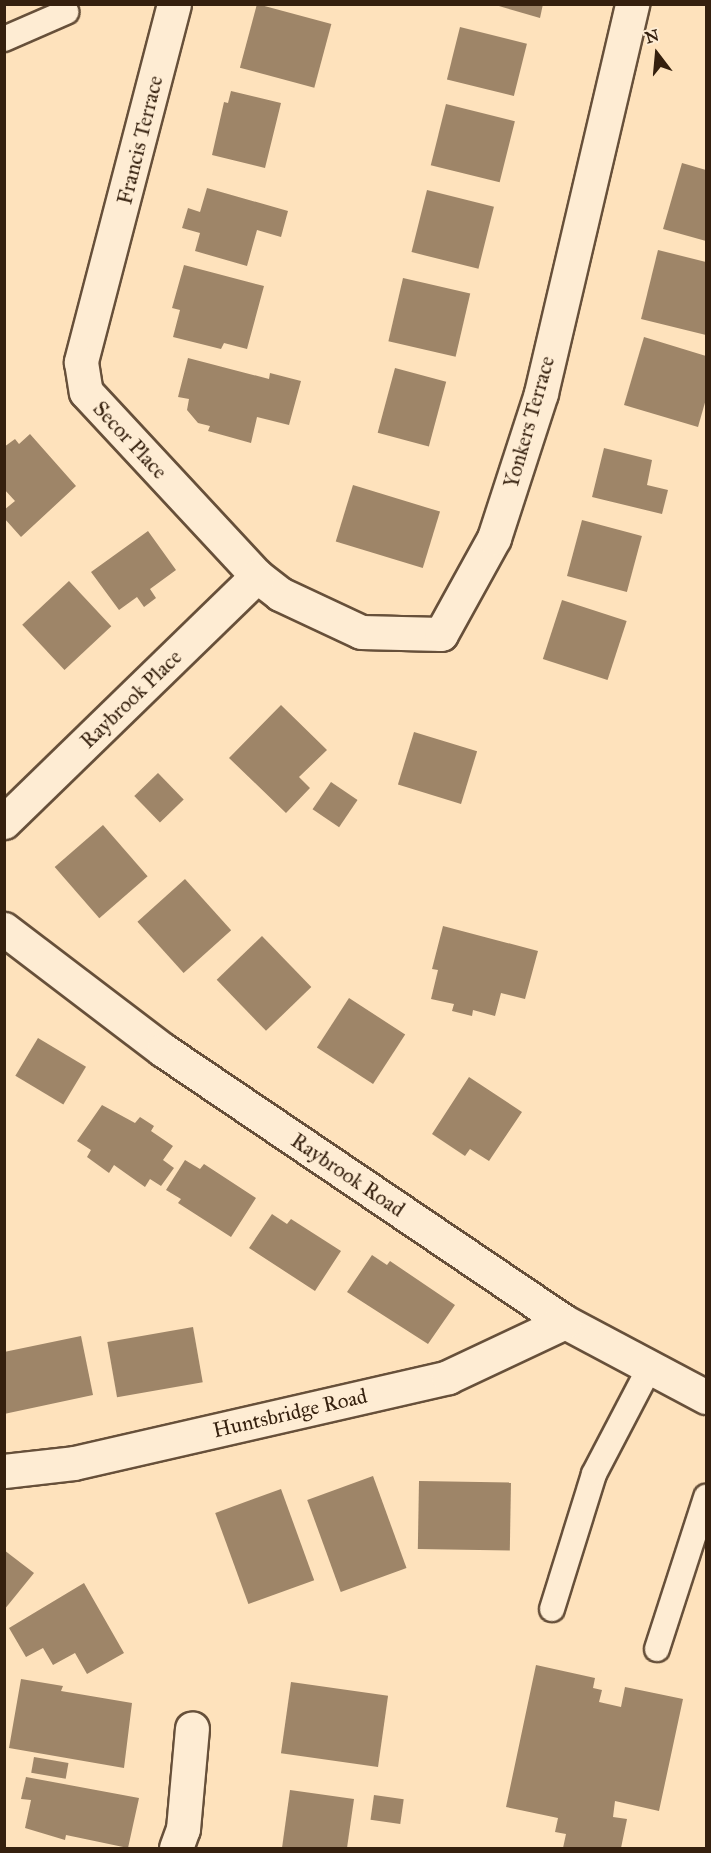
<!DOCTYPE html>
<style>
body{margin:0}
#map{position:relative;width:711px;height:1853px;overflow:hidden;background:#fee2bc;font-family:"IM FELL Great Primer",serif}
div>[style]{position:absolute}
.building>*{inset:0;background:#9e8568;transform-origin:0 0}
.roads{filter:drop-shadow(2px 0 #67503a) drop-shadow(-2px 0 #67503a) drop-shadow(0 2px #67503a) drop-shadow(0 -2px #67503a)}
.service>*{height:24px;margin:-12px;padding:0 12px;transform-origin:12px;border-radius:12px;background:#feecd3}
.minor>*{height:33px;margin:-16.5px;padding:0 16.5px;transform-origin:16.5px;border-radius:16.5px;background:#feecd3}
span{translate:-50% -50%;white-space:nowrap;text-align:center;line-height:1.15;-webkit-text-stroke:6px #feecd3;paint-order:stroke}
.street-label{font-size:21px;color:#35200e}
.frame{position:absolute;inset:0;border:6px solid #35200e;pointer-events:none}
.north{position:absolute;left:627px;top:24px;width:60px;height:60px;-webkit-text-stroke:4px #feecd3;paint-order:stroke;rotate:344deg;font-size:16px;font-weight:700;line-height:24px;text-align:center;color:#35200e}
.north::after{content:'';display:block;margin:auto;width:21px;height:27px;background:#35200e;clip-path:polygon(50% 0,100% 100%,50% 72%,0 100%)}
</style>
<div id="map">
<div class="building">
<i style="left:257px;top:4px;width:77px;height:66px;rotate:15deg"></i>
<i style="clip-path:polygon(492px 4px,543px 4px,540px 18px)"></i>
<i style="left:460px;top:27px;width:69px;height:54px;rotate:14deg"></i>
<i style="clip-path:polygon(231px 91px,281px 103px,265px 168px,212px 155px,224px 102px,228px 103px)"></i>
<i style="left:446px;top:104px;width:71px;height:63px;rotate:14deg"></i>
<i style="clip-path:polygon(682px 163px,706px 170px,706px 241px,663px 229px)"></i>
<i style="clip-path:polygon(207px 188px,288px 211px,281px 237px,257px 230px,247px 266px,195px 251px,200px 233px,182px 228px,188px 208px,200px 212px)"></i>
<i style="left:427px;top:190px;width:69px;height:64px;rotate:14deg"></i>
<i style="clip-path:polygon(658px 250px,706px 262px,706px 335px,641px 319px)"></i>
<i style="clip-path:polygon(184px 265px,264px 286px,247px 349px,224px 343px,221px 349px,173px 337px,180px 310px,172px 308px)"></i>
<i style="left:403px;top:278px;width:69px;height:65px;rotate:13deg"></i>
<i style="clip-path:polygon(644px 337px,706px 356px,706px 399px,698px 427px,624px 405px)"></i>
<i style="clip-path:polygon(188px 358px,269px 379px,270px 373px,301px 381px,289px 425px,257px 417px,251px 443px,208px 431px,210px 426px,198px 423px,187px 410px,189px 399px,178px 397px)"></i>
<i style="left:395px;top:368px;width:53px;height:67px;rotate:15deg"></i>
<i style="clip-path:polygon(30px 434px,76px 486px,21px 537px,4px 518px,4px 510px,15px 501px,4px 489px,4px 447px,15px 439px,19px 444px)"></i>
<i style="clip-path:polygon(604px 448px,652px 460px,647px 485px,668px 490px,662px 514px,592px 497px)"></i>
<i style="left:353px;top:485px;width:91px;height:59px;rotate:17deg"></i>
<i style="left:582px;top:520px;width:62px;height:58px;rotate:15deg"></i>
<i style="clip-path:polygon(148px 531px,176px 570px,150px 589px,156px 598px,144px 607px,137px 597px,119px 610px,91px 572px)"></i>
<i style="left:69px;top:581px;width:62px;height:64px;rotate:47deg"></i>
<i style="left:562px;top:600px;width:68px;height:62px;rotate:18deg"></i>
<i style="clip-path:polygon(281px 705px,327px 750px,299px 777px,310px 788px,286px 813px,229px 758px)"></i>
<i style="left:414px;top:732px;width:66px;height:55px;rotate:17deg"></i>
<i style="left:158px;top:773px;width:37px;height:33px;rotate:46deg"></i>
<i style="left:331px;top:782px;width:32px;height:33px;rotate:34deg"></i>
<i style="left:103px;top:825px;width:68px;height:64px;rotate:49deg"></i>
<i style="left:185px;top:879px;width:69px;height:64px;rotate:48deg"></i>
<i style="clip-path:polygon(443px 926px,538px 951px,525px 999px,501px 993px,495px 1016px,473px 1010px,472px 1016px,452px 1011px,454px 1004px,431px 999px,438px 970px,432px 969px)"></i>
<i style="left:262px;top:936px;width:71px;height:63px;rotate:46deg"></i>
<i style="left:349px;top:998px;width:67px;height:59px;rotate:33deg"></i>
<i style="left:38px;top:1038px;width:56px;height:44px;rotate:31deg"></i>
<i style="clip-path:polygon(469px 1077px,522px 1112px,489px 1161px,470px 1149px,465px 1156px,432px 1134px)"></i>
<i style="clip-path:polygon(102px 1105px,135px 1123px,140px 1117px,154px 1126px,151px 1131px,173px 1146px,163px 1160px,174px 1168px,161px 1186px,150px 1179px,145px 1187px,114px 1165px,109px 1173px,87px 1157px,91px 1150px,77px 1141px)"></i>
<i style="clip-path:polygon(185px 1160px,200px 1169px,204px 1164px,256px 1198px,231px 1237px,178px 1203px,181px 1199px,166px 1190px)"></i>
<i style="clip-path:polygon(272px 1214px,287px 1224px,291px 1219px,341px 1251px,315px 1291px,249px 1248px)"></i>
<i style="clip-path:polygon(372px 1255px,387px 1265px,390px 1261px,455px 1305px,428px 1344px,347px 1292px)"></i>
<i style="left:193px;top:1327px;width:56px;height:87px;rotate:80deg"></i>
<i style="clip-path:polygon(81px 1336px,93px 1395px,4px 1414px,4px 1352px)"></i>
<i style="left:373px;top:1476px;width:98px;height:70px;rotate:70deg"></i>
<i style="left:419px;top:1481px;width:92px;height:68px;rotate:1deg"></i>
<i style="left:281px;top:1489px;width:97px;height:70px;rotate:70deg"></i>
<i style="clip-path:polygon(4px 1550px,34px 1573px,4px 1610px)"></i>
<i style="clip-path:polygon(84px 1583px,124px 1653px,87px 1674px,75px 1653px,53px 1665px,43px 1648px,26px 1657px,9px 1628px)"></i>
<i style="clip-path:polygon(536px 1665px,595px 1678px,593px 1688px,602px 1690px,599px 1702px,621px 1707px,625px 1687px,683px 1699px,659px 1811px,615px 1801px,613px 1817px,627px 1819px,621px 1848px,563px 1848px,566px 1834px,555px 1832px,558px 1818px,506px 1807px)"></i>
<i style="clip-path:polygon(21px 1679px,63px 1686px,61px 1691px,132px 1703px,124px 1768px,9px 1748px)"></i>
<i style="left:291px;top:1682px;width:98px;height:72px;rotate:8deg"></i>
<i style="left:34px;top:1757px;width:35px;height:16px;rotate:10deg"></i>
<i style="clip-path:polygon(26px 1777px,139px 1798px,128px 1848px,66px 1835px,65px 1840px,25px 1828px,31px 1800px,21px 1799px)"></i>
<i style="clip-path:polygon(290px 1790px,354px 1799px,347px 1848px,282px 1848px)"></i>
<i style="left:374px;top:1795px;width:30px;height:25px;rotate:8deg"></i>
</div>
<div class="roads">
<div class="service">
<i style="left:4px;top:39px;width:68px;rotate:-23.5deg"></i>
<i style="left:552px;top:1609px;width:141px;rotate:-72.7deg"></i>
<i style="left:594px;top:1474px;width:121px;rotate:-62.4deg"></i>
<i style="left:657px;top:1649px;width:160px;rotate:-72.1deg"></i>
</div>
<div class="minor">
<i style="left:174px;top:4px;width:370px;rotate:104.6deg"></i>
<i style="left:81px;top:362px;width:30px;rotate:81deg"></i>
<i style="left:86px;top:392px;width:251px;rotate:47.1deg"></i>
<i style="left:257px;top:576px;width:29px;rotate:38deg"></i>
<i style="left:280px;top:594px;width:89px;rotate:25.1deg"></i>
<i style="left:361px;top:632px;width:80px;rotate:1.4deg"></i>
<i style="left:441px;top:634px;width:110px;rotate:-61.1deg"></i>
<i style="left:494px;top:538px;width:152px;rotate:-72deg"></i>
<i style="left:541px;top:393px;width:400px;rotate:-76.8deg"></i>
<i style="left:4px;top:822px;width:353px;rotate:-44.2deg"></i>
<i style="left:4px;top:929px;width:200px;rotate:37.3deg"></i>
<i style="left:163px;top:1050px;width:485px;rotate:34.1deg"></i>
<i style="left:565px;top:1322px;width:160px;rotate:28deg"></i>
<i style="left:4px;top:1471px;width:70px;rotate:-6.5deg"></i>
<i style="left:74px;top:1463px;width:384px;rotate:-12.9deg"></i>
<i style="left:448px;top:1377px;width:129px;rotate:-25.2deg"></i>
<i style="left:176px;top:1848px;width:20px;rotate:-70deg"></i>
<i style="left:183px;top:1829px;width:101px;rotate:-84.9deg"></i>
</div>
</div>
<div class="street-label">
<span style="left:140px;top:140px;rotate:-76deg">Francis Terrace</span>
<span style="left:529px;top:422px;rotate:-74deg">Yonkers Terrace</span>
<span style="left:130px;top:440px;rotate:47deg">Secor Place</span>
<span style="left:131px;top:699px;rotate:-44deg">Raybrook Place</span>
<span style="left:348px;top:1175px;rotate:34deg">Raybrook Road</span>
<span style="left:290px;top:1413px;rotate:-13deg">Huntsbridge Road</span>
</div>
<div class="frame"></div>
<div class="north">N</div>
</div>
